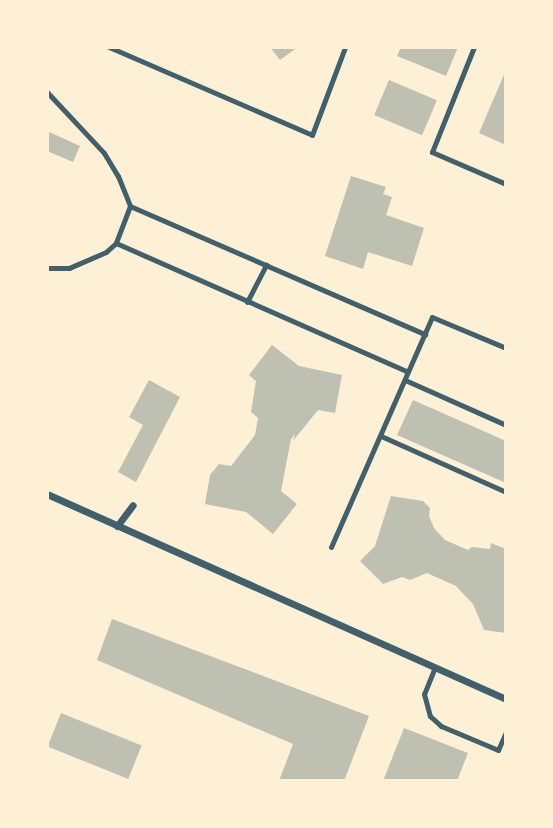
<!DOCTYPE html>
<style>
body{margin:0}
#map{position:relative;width:553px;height:828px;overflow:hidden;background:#fdf0d5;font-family:"Noto Serif",serif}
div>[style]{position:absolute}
.building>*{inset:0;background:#bec0b2;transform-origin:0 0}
.service>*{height:5px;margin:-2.5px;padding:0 2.5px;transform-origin:2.5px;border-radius:2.5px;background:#3f606c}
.minor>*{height:7px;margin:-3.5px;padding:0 3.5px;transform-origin:3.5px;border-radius:3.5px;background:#3f606c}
span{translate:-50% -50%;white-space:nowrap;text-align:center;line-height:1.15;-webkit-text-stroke:7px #fdf0d5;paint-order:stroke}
.frame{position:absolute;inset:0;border:49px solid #fdf0d5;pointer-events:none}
</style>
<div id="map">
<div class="building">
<i style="clip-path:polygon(270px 47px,298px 47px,280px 60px)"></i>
<i style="clip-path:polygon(401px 47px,458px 47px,446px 76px,397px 56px)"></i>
<i style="clip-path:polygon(506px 70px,506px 145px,479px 133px)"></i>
<i style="left:389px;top:80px;width:52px;height:38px;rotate:23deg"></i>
<i style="clip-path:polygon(47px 131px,80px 146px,73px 162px,47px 151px)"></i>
<i style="clip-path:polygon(351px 176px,386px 187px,383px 194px,392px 197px,386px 215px,424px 228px,412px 266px,368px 252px,363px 269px,325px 256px)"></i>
<i style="clip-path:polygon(272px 345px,299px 366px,342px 375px,335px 413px,318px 410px,293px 441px,295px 434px,291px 439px,281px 491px,297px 504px,273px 534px,246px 512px,205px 504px,210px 475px,219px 464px,231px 466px,255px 435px,258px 418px,251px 412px,256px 381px,249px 375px)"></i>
<i style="clip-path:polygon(149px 380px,180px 397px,136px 482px,118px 472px,143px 425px,129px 417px)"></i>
<i style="clip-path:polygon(413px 400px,506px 441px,506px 483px,397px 435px)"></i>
<i style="clip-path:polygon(391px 496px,423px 501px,430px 508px,429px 516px,434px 528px,445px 540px,468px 550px,472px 547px,490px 549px,491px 543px,506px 549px,506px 633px,484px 630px,473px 604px,456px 586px,427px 573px,410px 580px,402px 577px,383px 584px,360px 561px,375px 546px)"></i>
<i style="clip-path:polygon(112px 619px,369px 716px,344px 781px,279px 781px,293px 744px,97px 660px)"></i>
<i style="left:61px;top:713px;width:87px;height:36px;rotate:22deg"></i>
<i style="clip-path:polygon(404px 728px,468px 753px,457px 781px,383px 781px)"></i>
</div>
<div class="service">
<i style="left:109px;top:47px;width:221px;rotate:23.4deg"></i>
<i style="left:312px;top:135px;width:94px;rotate:-69.4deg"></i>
<i style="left:474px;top:47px;width:113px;rotate:111.8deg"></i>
<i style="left:432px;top:152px;width:81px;rotate:23.4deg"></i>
<i style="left:47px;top:92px;width:83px;rotate:46.9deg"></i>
<i style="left:104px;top:153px;width:27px;rotate:59deg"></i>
<i style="left:118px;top:176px;width:32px;rotate:68deg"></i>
<i style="left:130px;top:206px;width:40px;rotate:111deg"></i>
<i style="left:116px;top:243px;width:13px;rotate:138deg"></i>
<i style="left:106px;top:252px;width:40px;rotate:156.6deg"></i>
<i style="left:69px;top:268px;width:22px;rotate:180deg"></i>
<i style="left:130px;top:206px;width:322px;rotate:23.5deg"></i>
<i style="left:116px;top:243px;width:319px;rotate:23.8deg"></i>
<i style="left:247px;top:302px;width:42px;rotate:-62.8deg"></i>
<i style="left:405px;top:380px;width:111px;rotate:24deg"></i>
<i style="left:381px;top:436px;width:137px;rotate:24.1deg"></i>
<i style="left:331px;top:547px;width:251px;rotate:-66.3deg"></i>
<i style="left:432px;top:317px;width:80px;rotate:22.7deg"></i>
<i style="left:435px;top:667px;width:29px;rotate:112deg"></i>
<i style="left:424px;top:694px;width:23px;rotate:75deg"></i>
<i style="left:430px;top:716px;width:15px;rotate:42deg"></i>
<i style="left:441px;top:726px;width:62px;rotate:22.8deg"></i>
<i style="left:498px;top:750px;width:20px;rotate:-66deg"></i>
</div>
<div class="minor">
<i style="left:47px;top:494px;width:503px;rotate:24.07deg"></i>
<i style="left:117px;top:526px;width:26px;rotate:-53deg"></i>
</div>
<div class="frame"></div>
</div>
